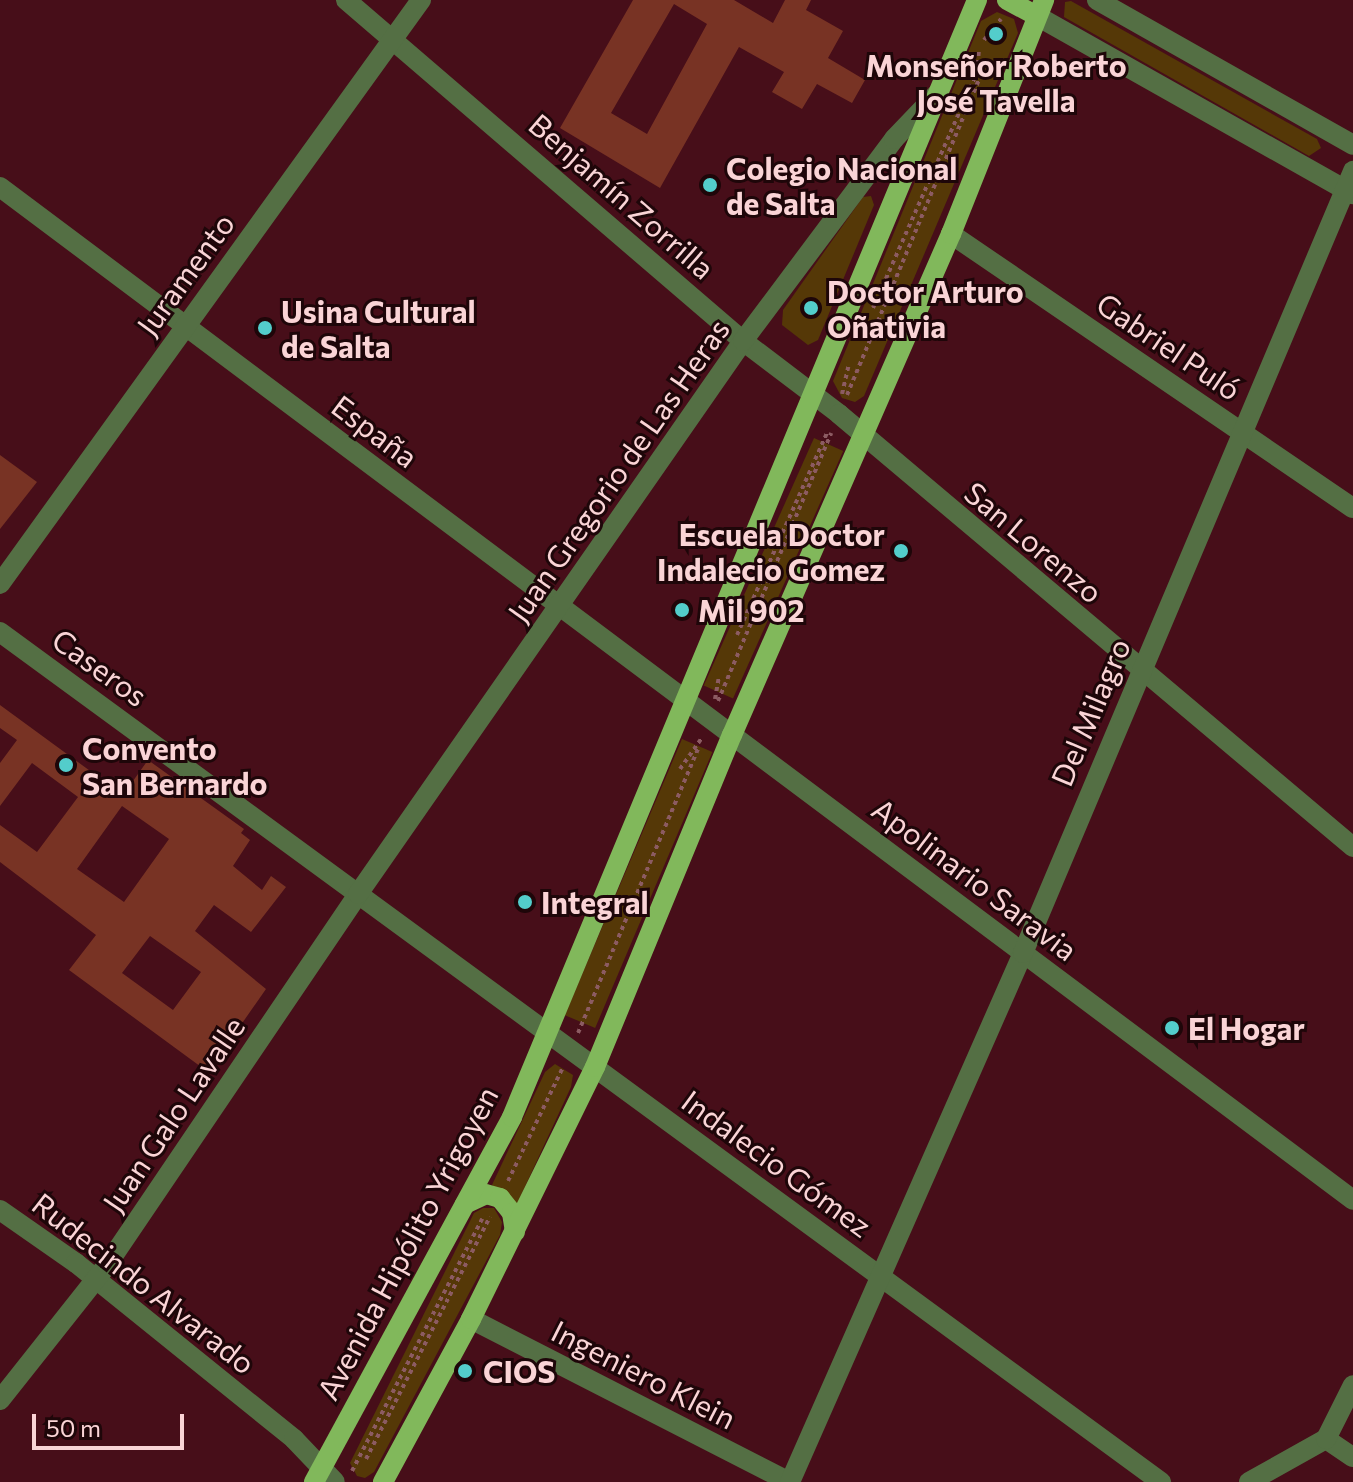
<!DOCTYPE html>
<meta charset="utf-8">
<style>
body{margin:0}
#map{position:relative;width:1353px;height:1482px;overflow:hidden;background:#470e19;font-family:Commissioner,sans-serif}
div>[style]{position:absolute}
.green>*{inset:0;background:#553807;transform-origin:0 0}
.building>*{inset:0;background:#783324}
.path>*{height:4px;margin-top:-2px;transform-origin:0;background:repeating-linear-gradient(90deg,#8c5b62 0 4px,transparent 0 8px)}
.minor>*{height:20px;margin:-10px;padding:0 10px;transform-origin:10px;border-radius:10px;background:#546f44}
.major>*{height:20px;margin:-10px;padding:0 10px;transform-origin:10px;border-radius:10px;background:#81b85b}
.dots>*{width:22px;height:22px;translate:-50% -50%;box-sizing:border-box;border:4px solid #1e0609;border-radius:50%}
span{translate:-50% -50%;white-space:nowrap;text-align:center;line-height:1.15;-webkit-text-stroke:6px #1e0609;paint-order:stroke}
.poi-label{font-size:30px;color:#fad4d6;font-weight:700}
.left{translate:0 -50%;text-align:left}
.right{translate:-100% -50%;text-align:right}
.street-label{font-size:30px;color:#fad4d6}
.scale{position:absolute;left:32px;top:1414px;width:152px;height:36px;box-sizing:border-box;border:4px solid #fad4d6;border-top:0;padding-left:10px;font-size:24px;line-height:28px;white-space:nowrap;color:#fad4d6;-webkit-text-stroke:6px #1e0609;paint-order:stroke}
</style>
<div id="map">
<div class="green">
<i style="clip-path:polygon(1071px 1px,1317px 139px,1321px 148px,1309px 156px,1064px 17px,1065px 2px)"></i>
<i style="clip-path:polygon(997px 12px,1014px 19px,1018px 33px,864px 396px,855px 402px,842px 398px,833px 381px,981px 21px)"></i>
<i style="clip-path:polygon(871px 196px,874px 205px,818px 340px,808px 345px,782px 325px,783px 310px,863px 197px)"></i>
<i style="left:814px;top:438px;width:32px;height:271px;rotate:24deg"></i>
<i style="left:682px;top:739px;width:33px;height:300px;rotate:23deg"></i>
<i style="clip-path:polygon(555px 1064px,573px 1075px,571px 1087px,516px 1206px,492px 1185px,545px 1072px)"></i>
<i style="clip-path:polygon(483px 1208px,494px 1208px,502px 1222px,500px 1235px,374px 1472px,365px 1478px,357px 1476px,350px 1463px,474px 1213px)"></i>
</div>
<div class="building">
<i style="clip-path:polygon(evenodd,633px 0,734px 0,773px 23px,785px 0,811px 0,806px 10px,843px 31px,828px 58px,865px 80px,852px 103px,817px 84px,802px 109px,772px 92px,784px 72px,739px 47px,660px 188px,560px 128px,633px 0,674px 4px,707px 24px,647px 134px,611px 113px,674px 4px)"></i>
<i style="clip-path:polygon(0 455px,37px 482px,0 529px)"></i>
<i style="clip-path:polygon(evenodd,0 705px,123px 795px,148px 760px,244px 829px,241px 833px,250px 840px,233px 866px,262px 890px,271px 876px,286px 887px,251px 932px,214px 905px,195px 931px,266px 989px,208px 1072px,69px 970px,96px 935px,0 862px,0 825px,37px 852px,78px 797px,32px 763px,0 806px,0 763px,17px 740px,0 728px,0 705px,122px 806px,169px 839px,124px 902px,77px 869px,122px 806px,0 705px,150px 936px,201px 972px,173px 1010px,122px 973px,150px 936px)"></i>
</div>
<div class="path">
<i style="left:984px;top:40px;width:27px;rotate:-51deg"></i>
<i style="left:873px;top:308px;width:258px;rotate:-66.2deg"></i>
<i style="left:977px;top:72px;width:21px;rotate:-85deg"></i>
<i style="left:842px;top:394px;width:28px;rotate:-77deg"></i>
<i style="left:847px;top:395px;width:347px;rotate:-67.3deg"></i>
<i style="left:981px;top:75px;width:12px;rotate:-5deg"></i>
<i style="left:737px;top:635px;width:223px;rotate:-66deg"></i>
<i style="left:715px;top:699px;width:23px;rotate:-80deg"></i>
<i style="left:718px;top:701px;width:291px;rotate:-67.1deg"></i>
<i style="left:680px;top:769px;width:39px;rotate:-55deg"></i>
<i style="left:578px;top:1033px;width:311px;rotate:-67.1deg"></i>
<i style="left:508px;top:1181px;width:127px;rotate:-64.2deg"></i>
<i style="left:366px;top:1459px;width:272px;rotate:-62.9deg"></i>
<i style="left:352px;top:1471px;width:284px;rotate:-62.7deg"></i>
</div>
<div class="minor">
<i style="left:346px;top:0;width:523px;rotate:40.66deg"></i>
<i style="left:743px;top:341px;width:121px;rotate:37.2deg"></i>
<i style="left:839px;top:414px;width:672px;rotate:40.11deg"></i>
<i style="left:1097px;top:0;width:294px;rotate:29.5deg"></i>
<i style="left:1037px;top:16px;width:363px;rotate:29.4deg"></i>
<i style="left:0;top:187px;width:1690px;rotate:36.82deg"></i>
<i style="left:951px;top:234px;width:486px;rotate:34.3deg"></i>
<i style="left:0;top:584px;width:720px;rotate:-54.21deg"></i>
<i style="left:0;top:632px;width:1439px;rotate:36.21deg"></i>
<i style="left:0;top:1210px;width:93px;rotate:34.9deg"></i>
<i style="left:76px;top:1263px;width:280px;rotate:38.9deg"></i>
<i style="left:294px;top:1439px;width:59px;rotate:46.4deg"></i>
<i style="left:471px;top:1319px;width:357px;rotate:27.1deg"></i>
<i style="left:0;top:1400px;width:172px;rotate:-51.6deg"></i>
<i style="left:107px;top:1265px;width:448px;rotate:-55.9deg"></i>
<i style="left:358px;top:894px;width:674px;rotate:-55.15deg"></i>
<i style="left:743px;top:341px;width:252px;rotate:-53.2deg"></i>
<i style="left:894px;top:139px;width:62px;rotate:-46.3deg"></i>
<i style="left:1326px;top:1439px;width:32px;rotate:34deg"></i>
<i style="left:790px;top:1482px;width:578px;rotate:-66.23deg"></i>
<i style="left:1023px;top:953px;width:849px;rotate:-67.12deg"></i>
<i style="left:1249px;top:1482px;width:88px;rotate:-29.2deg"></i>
<i style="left:1326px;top:1439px;width:60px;rotate:-63.4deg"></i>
</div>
<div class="major">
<i style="left:1007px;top:0;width:34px;rotate:28deg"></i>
<i style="left:465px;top:1204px;width:23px;rotate:-25deg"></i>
<i style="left:486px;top:1194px;width:15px;rotate:16deg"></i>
<i style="left:500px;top:1198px;width:19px;rotate:51deg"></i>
<i style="left:512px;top:1213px;width:19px;rotate:81deg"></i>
<i style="left:314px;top:1482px;width:415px;rotate:-61.5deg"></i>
<i style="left:512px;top:1117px;width:1210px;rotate:-67.4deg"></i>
<i style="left:383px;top:1482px;width:185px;rotate:-61.6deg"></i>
<i style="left:471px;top:1319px;width:281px;rotate:-63.8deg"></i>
<i style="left:595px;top:1067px;width:359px;rotate:-67.6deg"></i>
<i style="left:732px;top:735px;width:547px;rotate:-66.39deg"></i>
<i style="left:951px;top:234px;width:252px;rotate:-68.3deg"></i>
</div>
<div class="dots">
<i style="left:996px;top:34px;background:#53cdcb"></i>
<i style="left:710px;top:185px;background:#53cdcb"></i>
<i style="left:811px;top:308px;background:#53cdcb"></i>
<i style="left:265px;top:328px;background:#53cdcb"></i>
<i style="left:901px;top:551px;background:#53cdcb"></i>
<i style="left:682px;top:610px;background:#53cdcb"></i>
<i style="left:66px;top:765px;background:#53cdcb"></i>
<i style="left:525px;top:902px;background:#53cdcb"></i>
<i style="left:1172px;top:1028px;background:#53cdcb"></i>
<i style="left:465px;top:1371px;background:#53cdcb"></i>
</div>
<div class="poi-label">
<span style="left:996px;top:82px">Monseñor Roberto<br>José Tavella</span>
<span class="left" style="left:726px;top:185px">Colegio Nacional<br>de Salta</span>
<span class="left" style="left:827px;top:308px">Doctor Arturo<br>Oñativia</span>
<span class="left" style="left:281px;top:328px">Usina Cultural<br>de Salta</span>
<span class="right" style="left:885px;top:551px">Escuela Doctor<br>Indalecio Gomez</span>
<span class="left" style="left:698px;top:610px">Mil 902</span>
<span class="left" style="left:82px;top:765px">Convento<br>San Bernardo</span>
<span class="left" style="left:541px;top:902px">Integral</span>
<span class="left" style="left:1188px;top:1028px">El Hogar</span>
<span class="left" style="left:483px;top:1371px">CIOS</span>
</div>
<div class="street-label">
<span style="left:622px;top:196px;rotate:41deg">Benjamín Zorrilla</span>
<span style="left:185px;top:274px;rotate:-54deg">Juramento</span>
<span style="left:1169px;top:346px;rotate:34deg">Gabriel Puló</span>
<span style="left:375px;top:431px;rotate:37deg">España</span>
<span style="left:618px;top:470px;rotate:-55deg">Juan Gregorio de Las Heras</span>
<span style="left:1034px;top:542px;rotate:40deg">San Lorenzo</span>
<span style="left:100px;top:667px;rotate:36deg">Caseros</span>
<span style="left:1090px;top:712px;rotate:-67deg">Del Milagro</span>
<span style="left:975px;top:879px;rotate:37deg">Apolinario Saravia</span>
<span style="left:173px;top:1114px;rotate:-56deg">Juan Galo Lavalle</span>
<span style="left:777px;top:1163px;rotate:36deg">Indalecio Gómez</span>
<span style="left:407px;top:1243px;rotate:-62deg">Avenida Hipólito Yrigoyen</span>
<span style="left:144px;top:1283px;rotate:38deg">Rudecindo Alvarado</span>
<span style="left:644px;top:1374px;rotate:27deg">Ingeniero Klein</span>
</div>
<div class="scale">50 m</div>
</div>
